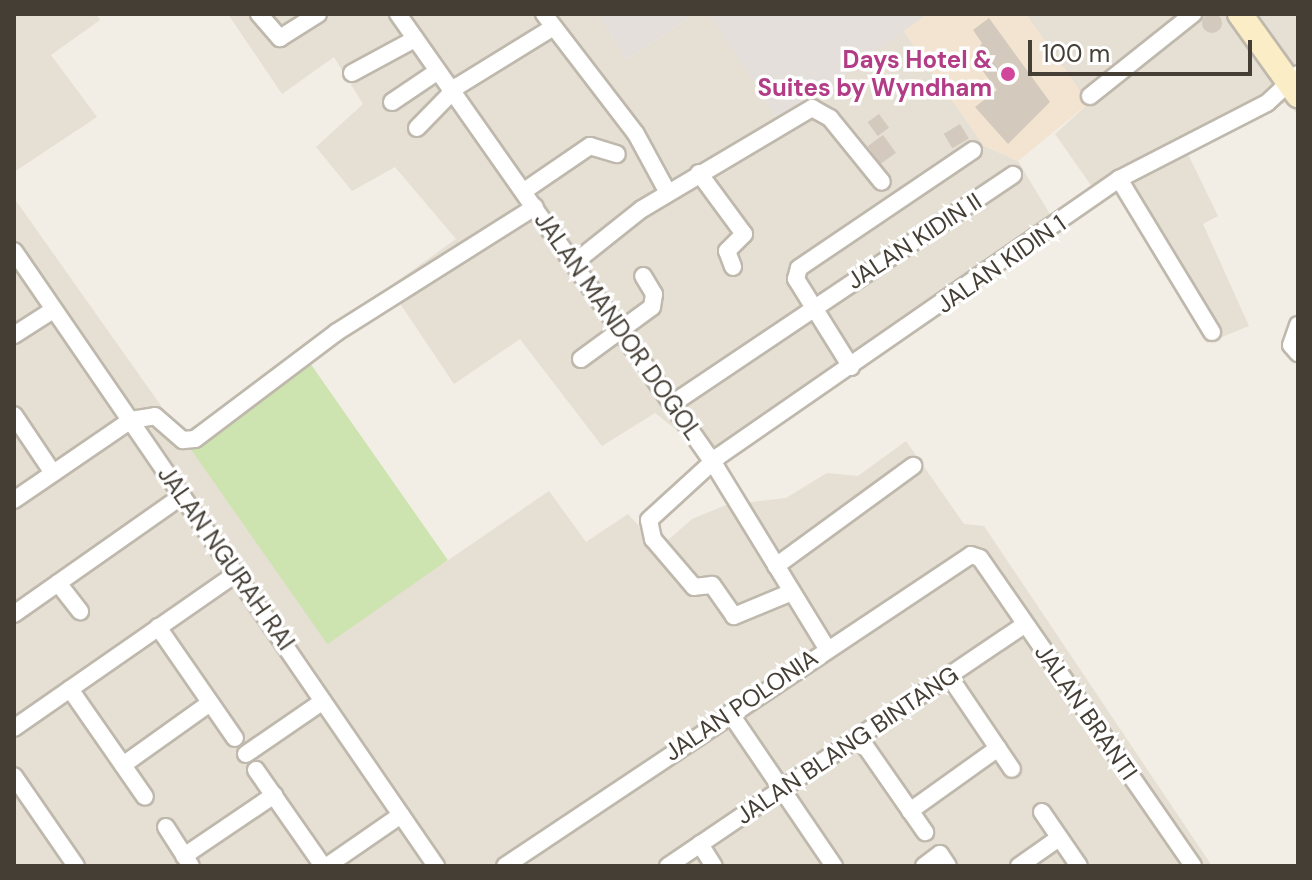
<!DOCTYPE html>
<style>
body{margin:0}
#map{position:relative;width:1312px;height:880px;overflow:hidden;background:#f2eee6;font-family:"DM Sans",sans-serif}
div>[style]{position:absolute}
.residential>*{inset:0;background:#e5dfd4}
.commercial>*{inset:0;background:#f3e4d2}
.industrial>*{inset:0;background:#e4dfda}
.green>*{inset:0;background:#cee4b0;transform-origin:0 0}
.building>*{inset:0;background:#d3c9bc;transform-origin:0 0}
.round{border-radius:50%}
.roads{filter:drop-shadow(2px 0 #bfb8ac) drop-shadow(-2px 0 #bfb8ac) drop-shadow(0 2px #bfb8ac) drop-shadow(0 -2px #bfb8ac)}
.street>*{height:16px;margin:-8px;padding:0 8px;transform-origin:8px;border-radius:8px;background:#fff}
.secondary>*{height:24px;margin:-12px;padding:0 12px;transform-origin:12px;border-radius:12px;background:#fbedc6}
.dots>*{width:22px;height:22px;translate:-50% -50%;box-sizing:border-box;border:4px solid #fff;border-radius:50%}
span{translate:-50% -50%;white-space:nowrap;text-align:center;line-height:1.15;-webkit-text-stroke:7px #fff;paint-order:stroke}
.hotel-label{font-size:24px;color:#b23c85;font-weight:700}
.right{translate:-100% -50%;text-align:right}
.street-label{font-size:24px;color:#443e35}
.frame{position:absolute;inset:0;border:16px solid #443e35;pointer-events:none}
.scale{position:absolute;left:1028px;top:40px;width:224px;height:36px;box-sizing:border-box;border:4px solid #443e35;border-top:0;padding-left:10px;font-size:24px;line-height:28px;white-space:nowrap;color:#443e35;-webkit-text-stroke:6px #fff;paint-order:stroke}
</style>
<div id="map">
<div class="residential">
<i style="clip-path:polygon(14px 14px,96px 14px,100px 20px,51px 55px,97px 117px,14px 172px)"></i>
<i style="clip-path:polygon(228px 14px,598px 14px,626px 60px,695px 14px,709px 14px,779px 121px,903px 30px,984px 146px,1018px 161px,1060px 231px,717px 462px,655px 413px,602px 446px,520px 339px,454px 384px,389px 287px,456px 239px,395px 167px,352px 191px,316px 147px,363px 104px,334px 57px,282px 94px)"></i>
<i style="clip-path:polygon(1026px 14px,1298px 14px,1298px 115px,1287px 102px,1184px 146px,1218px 216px,1203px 224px,1249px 326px,1207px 343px,1125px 186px,1102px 201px,1055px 134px,1088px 104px)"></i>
<i style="clip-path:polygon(14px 198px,181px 434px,305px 356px,447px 561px,549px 491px,586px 542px,628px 514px,659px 548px,692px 519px,726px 505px,786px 498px,827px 473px,858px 476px,906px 441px,964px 524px,984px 526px,1212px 866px,14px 866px)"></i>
</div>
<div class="commercial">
<i style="clip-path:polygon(927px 14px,1026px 14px,1089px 103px,1018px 161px,984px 146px,903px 30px)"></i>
</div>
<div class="industrial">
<i style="clip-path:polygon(598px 14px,695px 14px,626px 60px)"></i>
<i style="clip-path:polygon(709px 14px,927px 14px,779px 121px)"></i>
</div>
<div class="green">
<i style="left:305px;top:356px;width:249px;height:147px;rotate:55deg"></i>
</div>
<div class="building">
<i class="round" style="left:1202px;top:13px;width:20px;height:20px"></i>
<i style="clip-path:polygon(989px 18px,1050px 102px,1008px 144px,975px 107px,997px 90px,973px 58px,982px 43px,973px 30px)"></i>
<i style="left:879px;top:114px;width:17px;height:14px;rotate:54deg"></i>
<i style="left:960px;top:124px;width:17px;height:19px;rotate:59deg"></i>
<i style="left:883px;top:135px;width:22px;height:19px;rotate:54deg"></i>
</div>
<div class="roads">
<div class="street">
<i style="left:259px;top:14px;width:32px;rotate:49deg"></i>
<i style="left:280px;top:38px;width:45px;rotate:-32.3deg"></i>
<i style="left:398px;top:14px;width:550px;rotate:54.92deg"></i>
<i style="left:714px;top:464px;width:215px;rotate:58.5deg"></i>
<i style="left:544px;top:14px;width:151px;rotate:52.5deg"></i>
<i style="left:636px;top:134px;width:67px;rotate:61.5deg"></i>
<i style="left:352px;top:73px;width:72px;rotate:-28.4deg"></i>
<i style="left:1090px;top:96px;width:132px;rotate:-38.5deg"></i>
<i style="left:392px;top:102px;width:55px;rotate:-34deg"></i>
<i style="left:417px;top:128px;width:59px;rotate:-45.7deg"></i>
<i style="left:458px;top:86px;width:110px;rotate:-31.7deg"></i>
<i style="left:699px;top:173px;width:76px;rotate:53.6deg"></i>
<i style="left:744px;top:234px;width:24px;rotate:135deg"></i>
<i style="left:727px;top:251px;width:17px;rotate:69deg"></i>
<i style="left:1119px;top:179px;width:179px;rotate:58.7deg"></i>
<i style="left:524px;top:191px;width:80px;rotate:-34.3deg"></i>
<i style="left:590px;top:146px;width:28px;rotate:17deg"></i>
<i style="left:14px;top:251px;width:746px;rotate:55.54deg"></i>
<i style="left:574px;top:263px;width:87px;rotate:-38.5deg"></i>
<i style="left:642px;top:209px;width:198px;rotate:-30.7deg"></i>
<i style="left:812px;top:108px;width:21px;rotate:29deg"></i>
<i style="left:830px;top:118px;width:82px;rotate:50.9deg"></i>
<i style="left:1298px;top:325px;width:21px;rotate:109deg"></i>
<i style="left:1291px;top:345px;width:11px;rotate:49deg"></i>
<i style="left:14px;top:335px;width:46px;rotate:-32.7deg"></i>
<i style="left:581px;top:359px;width:88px;rotate:-36.2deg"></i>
<i style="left:652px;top:307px;width:13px;rotate:-81deg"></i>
<i style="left:654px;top:294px;width:21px;rotate:-121deg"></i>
<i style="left:851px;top:367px;width:104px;rotate:-122deg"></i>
<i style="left:796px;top:279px;width:11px;rotate:-75deg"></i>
<i style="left:799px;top:268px;width:210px;rotate:-34.1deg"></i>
<i style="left:672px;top:404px;width:411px;rotate:-33.9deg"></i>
<i style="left:14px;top:415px;width:70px;rotate:56.1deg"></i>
<i style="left:14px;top:500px;width:142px;rotate:-34.4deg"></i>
<i style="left:131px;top:420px;width:24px;rotate:-9deg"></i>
<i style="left:155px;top:416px;width:37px;rotate:41deg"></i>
<i style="left:183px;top:440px;width:12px;rotate:-5deg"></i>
<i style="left:195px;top:439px;width:178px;rotate:-37deg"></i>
<i style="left:337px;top:332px;width:234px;rotate:-32.3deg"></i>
<i style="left:776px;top:566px;width:170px;rotate:-36.1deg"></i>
<i style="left:58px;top:583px;width:36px;rotate:52deg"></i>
<i style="left:792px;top:592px;width:63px;rotate:157.5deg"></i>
<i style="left:734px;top:616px;width:38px;rotate:-125deg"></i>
<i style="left:712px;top:585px;width:18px;rotate:174deg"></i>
<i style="left:694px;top:587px;width:63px;rotate:-130.5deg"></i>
<i style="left:653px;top:539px;width:19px;rotate:-102deg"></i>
<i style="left:649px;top:520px;width:95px;rotate:-42.4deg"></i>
<i style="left:719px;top:456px;width:487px;rotate:-34.7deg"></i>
<i style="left:1119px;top:179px;width:166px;rotate:-27.2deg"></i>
<i style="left:1267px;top:103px;width:42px;rotate:-43.1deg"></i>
<i style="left:14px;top:614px;width:205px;rotate:-35.1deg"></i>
<i style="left:158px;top:627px;width:135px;rotate:55.3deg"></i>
<i style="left:949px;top:676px;width:112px;rotate:55.9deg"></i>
<i style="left:70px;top:689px;width:131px;rotate:55.2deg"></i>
<i style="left:730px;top:713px;width:185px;rotate:55.8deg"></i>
<i style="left:14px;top:728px;width:272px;rotate:-34.8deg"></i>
<i style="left:859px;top:737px;width:116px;rotate:55.2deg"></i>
<i style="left:246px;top:754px;width:93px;rotate:-34.5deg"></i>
<i style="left:123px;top:765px;width:107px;rotate:-35.5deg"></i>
<i style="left:256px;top:770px;width:117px;rotate:55.1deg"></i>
<i style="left:14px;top:776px;width:109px;rotate:55.4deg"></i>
<i style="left:910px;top:811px;width:108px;rotate:-35.6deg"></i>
<i style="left:1042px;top:812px;width:65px;rotate:55.6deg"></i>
<i style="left:166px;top:827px;width:46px;rotate:57.3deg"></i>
<i style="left:700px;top:844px;width:26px;rotate:58deg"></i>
<i style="left:184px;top:856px;width:109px;rotate:-34.1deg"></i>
<i style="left:327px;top:866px;width:90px;rotate:-34.6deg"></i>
<i style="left:505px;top:866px;width:560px;rotate:-33.72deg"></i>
<i style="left:971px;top:555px;width:9px;rotate:18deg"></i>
<i style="left:980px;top:558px;width:374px;rotate:55.3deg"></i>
<i style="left:668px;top:866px;width:431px;rotate:-34.1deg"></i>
<i style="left:924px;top:866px;width:20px;rotate:-37deg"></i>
<i style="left:940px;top:854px;width:14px;rotate:56deg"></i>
<i style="left:1019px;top:866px;width:49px;rotate:-35deg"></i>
</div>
<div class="secondary">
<i style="left:1240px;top:14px;width:100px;rotate:54.4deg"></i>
</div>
</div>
<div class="dots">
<i style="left:1008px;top:74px;background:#d1479c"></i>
</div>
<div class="hotel-label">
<span class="right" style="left:992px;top:74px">Days Hotel &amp;<br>Suites by Wyndham</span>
</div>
<div class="street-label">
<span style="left:914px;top:241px;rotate:-33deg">JALAN KIDIN II</span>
<span style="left:1001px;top:264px;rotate:-35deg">JALAN KIDIN 1</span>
<span style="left:618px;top:326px;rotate:55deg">JALAN MANDOR DOGOL</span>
<span style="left:226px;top:558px;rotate:55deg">JALAN NGURAH RAI</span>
<span style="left:741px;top:705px;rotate:-34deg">JALAN POLONIA</span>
<span style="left:1086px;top:712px;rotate:55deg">JALAN BRANTI</span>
<span style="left:847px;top:745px;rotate:-34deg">JALAN BLANG BINTANG</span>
</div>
<div class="frame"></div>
<div class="scale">100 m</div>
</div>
